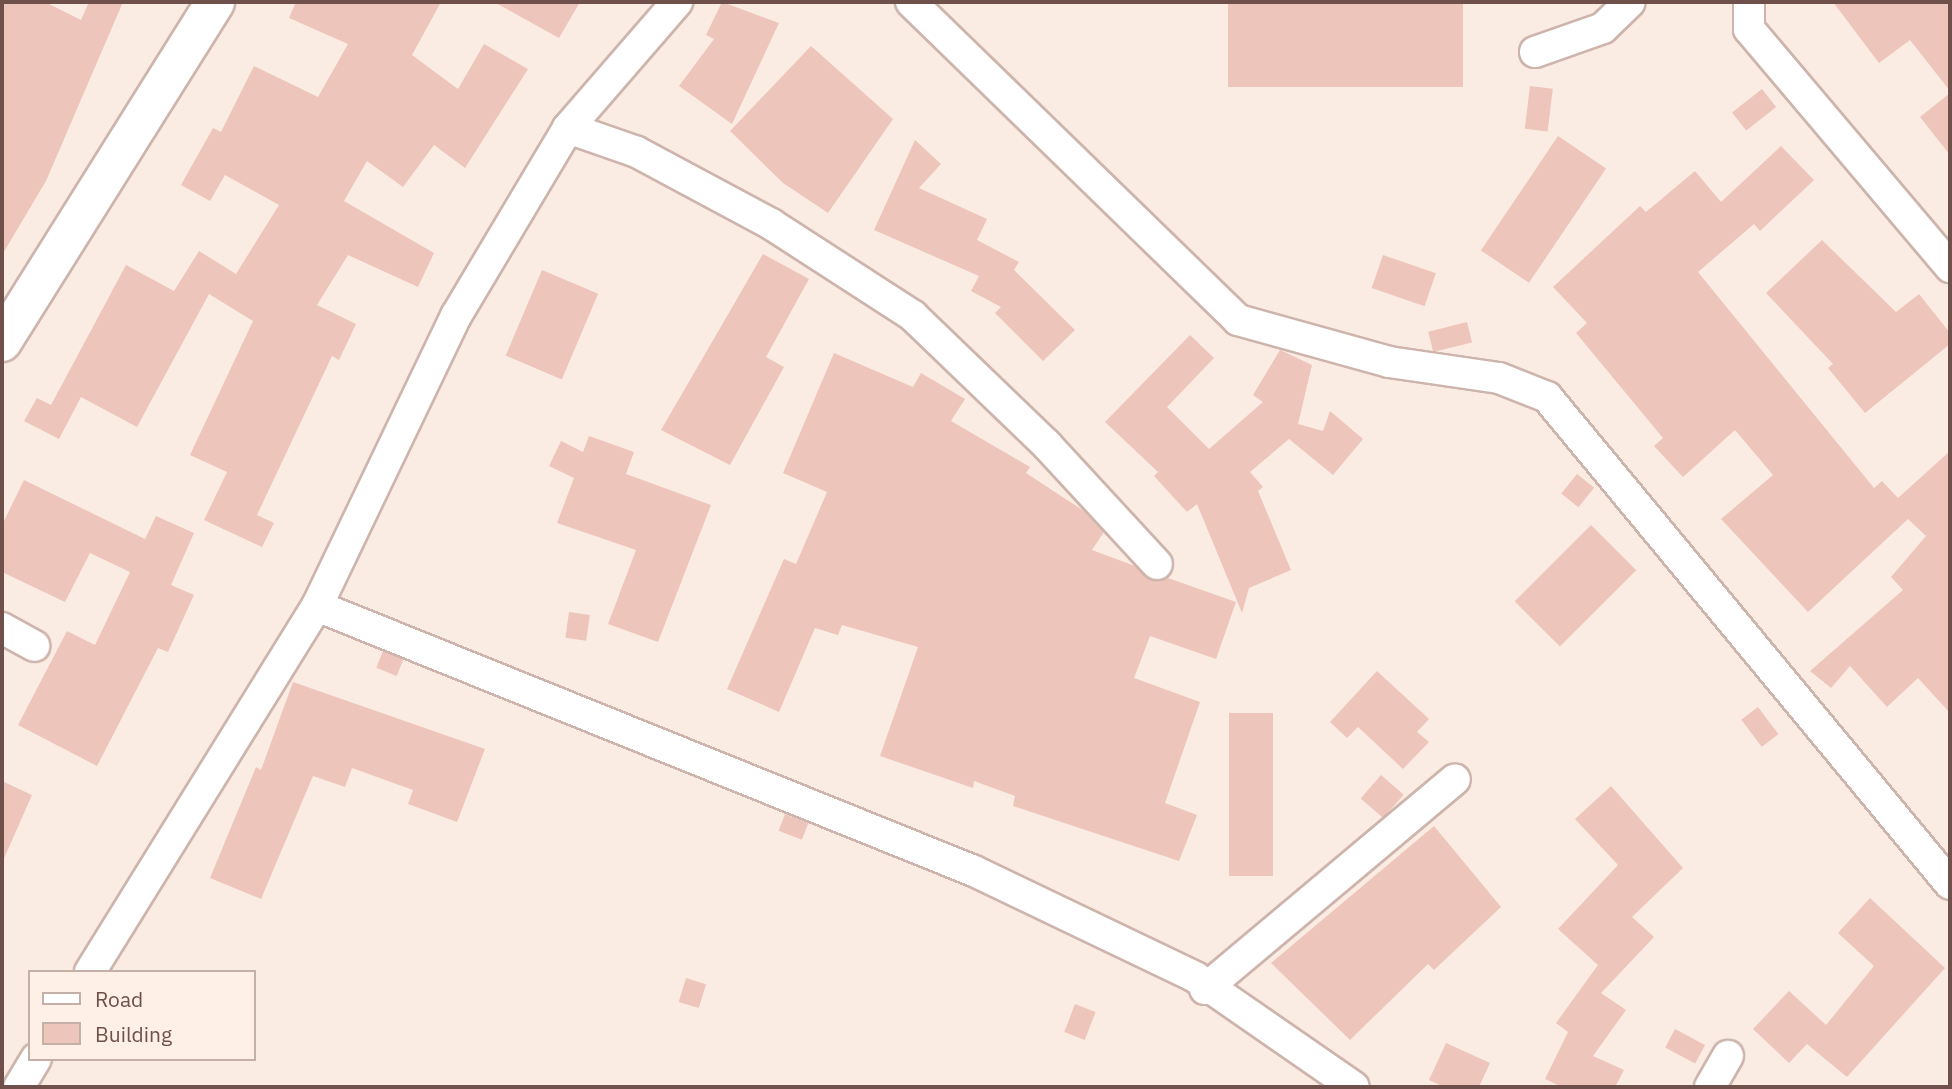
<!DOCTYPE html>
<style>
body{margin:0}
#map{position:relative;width:1952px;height:1089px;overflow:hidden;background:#faece2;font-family:"IBM Plex Sans",sans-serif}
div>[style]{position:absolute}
.building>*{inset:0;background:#eec5bb;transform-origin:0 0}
.roads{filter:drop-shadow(2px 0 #cdb4ac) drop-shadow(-2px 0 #cdb4ac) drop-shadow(0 2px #cdb4ac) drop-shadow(0 -2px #cdb4ac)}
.street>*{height:30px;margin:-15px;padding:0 15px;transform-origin:15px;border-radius:15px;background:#fff}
.secondary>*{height:38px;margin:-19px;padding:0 19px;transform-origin:19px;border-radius:19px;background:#fff}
span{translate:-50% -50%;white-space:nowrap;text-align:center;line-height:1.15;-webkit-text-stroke:7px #fef0e7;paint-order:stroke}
.frame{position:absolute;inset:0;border:4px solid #70504a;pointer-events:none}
.legend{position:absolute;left:28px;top:970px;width:228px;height:91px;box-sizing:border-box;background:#fef0e7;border:2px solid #c5b0a8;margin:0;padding:9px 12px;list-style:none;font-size:21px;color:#70504a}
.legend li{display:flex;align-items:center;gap:14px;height:35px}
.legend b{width:35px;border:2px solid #c5b0a8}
</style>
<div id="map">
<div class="building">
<i style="clip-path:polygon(2px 2px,45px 2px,81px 20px,89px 2px,123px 2px,46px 181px,2px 255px)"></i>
<i style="clip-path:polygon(296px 2px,441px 2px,412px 55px,458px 89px,484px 44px,528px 69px,465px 168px,434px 145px,403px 187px,367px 161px,344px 201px,434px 253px,418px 287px,348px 255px,317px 305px,356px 324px,339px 360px,332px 356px,257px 515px,274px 523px,262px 547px,204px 520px,227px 472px,190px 455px,253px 321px,209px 294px,137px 427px,81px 397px,59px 439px,24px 421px,37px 398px,51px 405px,126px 265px,174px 291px,199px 251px,236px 274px,279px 205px,225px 175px,210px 201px,181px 185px,213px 128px,221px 132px,254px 66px,318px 97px,348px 44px,289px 18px)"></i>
<i style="clip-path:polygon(494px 2px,580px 2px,559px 38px)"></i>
<i style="clip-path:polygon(722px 2px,779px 23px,732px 124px,679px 86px,714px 39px,706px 35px)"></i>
<i style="left:1228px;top:2px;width:235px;height:85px"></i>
<i style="clip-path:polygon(1833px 2px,1950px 2px,1950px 91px,1910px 40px,1879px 63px)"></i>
<i style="clip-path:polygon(811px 46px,893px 119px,828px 213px,783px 183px,730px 131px)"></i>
<i style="left:1530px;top:86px;width:23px;height:43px;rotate:7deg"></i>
<i style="left:1762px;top:89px;width:23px;height:38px;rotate:52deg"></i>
<i style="clip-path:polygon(1950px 93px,1950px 155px,1920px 117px)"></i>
<i style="left:1558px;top:136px;width:58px;height:138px;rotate:34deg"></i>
<i style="clip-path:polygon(915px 140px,941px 164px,919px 188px,987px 219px,977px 240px,1019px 262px,1014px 270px,1075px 330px,1043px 361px,995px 313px,1001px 307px,971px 291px,979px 276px,874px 230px)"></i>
<i style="clip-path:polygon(1781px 146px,1814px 180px,1760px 231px,1754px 224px,1698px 272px,1874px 488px,1882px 481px,1898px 498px,1950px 451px,1950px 713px,1918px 678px,1887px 707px,1850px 666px,1831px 688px,1810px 671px,1903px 590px,1891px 577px,1926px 536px,1908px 519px,1808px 612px,1721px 519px,1773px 475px,1735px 430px,1683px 477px,1654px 446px,1663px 438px,1576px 333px,1587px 323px,1553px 287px,1640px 206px,1646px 212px,1695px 171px,1721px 202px)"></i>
<i style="clip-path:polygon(1822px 240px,1896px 312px,1919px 294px,1950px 333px,1950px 344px,1865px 413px,1828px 368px,1833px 364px,1766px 293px)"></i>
<i style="clip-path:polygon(763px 254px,809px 279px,766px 357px,784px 367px,730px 465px,661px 430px)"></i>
<i style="left:1383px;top:255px;width:56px;height:35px;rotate:19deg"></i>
<i style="left:542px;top:270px;width:61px;height:93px;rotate:23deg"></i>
<i style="left:1467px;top:322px;width:21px;height:40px;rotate:76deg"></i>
<i style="clip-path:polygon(1190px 335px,1214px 358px,1167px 407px,1209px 449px,1263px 402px,1253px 395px,1280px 350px,1312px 365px,1298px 424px,1323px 431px,1330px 411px,1363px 439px,1333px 475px,1289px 439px,1250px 472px,1263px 487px,1258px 491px,1291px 570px,1249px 588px,1242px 613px,1197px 504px,1187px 512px,1154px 476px,1158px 472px,1105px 422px)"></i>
<i style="clip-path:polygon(834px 353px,913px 387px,921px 373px,965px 399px,951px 421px,1030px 467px,1026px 473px,1084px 511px,1104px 532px,1092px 550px,1135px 566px,1151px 580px,1168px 578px,1236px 602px,1216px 659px,1150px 636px,1134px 678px,1200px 702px,1165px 803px,1197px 815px,1179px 861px,1013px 806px,1015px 796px,974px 781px,973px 788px,880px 756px,918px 647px,842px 625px,838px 635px,815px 628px,779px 712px,727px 689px,784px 559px,796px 564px,827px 492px,783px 473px)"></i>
<i style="clip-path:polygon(589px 436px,634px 452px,626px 474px,711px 505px,658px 642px,608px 624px,636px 550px,557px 523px,574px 478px,549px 466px,561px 441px,583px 452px)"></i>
<i style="left:1577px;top:474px;width:22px;height:25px;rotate:39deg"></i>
<i style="clip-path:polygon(24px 480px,145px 539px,156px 516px,194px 533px,171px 585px,194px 595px,168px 652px,158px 648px,97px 766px,18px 725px,67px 631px,95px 645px,130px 572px,90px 553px,65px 602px,2px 572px,2px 525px)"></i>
<i style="left:1591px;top:525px;width:64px;height:108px;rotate:45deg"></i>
<i style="left:569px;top:612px;width:21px;height:26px;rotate:8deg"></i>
<i style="left:383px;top:651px;width:22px;height:18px;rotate:22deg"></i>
<i style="clip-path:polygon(1377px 671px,1429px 719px,1417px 732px,1429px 742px,1403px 769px,1358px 727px,1347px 738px,1330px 722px)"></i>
<i style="clip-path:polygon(293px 682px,485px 749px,457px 822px,408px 804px,413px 790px,352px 768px,345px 787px,313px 776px,261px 899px,210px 878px,256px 767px,261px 770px)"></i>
<i style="left:1758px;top:707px;width:34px;height:21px;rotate:53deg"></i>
<i style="left:1229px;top:713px;width:44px;height:163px"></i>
<i style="left:1381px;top:775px;width:30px;height:31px;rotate:41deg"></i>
<i style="clip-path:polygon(2px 781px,32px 795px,2px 863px)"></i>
<i style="clip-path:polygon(1611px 786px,1683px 868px,1632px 917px,1654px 937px,1601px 993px,1626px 1010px,1593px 1056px,1624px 1070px,1615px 1087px,1562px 1087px,1545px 1079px,1568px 1032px,1556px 1023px,1598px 965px,1558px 929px,1618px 865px,1575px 819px)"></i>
<i style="left:785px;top:814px;width:25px;height:18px;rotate:21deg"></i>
<i style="clip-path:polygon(1434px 826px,1501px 907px,1434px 970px,1428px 964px,1350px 1040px,1271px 963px)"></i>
<i style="clip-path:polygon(1870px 898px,1945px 968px,1847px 1077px,1807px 1044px,1789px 1063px,1753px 1029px,1789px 991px,1826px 1025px,1874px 966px,1838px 933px)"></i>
<i style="left:686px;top:978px;width:21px;height:25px;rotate:17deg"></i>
<i style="left:1075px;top:1004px;width:22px;height:30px;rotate:21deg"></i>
<i style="left:1675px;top:1029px;width:34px;height:21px;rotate:28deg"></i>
<i style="clip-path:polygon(1446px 1043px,1490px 1063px,1479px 1087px,1444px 1087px,1429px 1080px)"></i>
</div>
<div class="roads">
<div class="street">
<i style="left:911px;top:2px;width:456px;rotate:44.2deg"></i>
<i style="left:1238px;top:320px;width:157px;rotate:15.5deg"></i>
<i style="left:1389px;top:362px;width:111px;rotate:8.3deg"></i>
<i style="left:1499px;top:378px;width:52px;rotate:21.6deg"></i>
<i style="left:1547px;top:397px;width:632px;rotate:50.39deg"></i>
<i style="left:1749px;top:2px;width:27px;rotate:90deg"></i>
<i style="left:1749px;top:29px;width:312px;rotate:49.8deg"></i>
<i style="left:1535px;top:52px;width:72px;rotate:-19.4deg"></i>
<i style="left:1603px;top:28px;width:37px;rotate:-44deg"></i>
<i style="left:568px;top:128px;width:167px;rotate:-49.1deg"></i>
<i style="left:317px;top:606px;width:708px;rotate:21.97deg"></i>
<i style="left:974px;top:871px;width:245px;rotate:25.6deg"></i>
<i style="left:1195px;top:977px;width:193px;rotate:34.7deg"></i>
<i style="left:2px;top:628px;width:37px;rotate:29deg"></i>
<i style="left:90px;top:972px;width:431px;rotate:-58.2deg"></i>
<i style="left:317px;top:606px;width:322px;rotate:-64.4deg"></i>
<i style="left:456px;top:316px;width:219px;rotate:-59.2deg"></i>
<i style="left:568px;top:128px;width:73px;rotate:19.2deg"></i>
<i style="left:637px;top:152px;width:152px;rotate:28.2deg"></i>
<i style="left:771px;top:224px;width:169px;rotate:32.9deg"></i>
<i style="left:913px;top:316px;width:186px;rotate:43.9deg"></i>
<i style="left:1047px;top:445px;width:162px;rotate:47.3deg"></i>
<i style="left:1205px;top:989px;width:326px;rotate:-40deg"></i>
<i style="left:19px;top:1087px;width:33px;rotate:-59deg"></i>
<i style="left:1710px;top:1087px;width:36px;rotate:-60deg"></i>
</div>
<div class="secondary">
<i style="left:2px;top:342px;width:401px;rotate:-57.9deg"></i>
</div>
</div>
<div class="frame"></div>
<ul class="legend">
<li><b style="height:9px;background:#fff"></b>Road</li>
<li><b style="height:19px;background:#eec5bb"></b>Building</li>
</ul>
</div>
